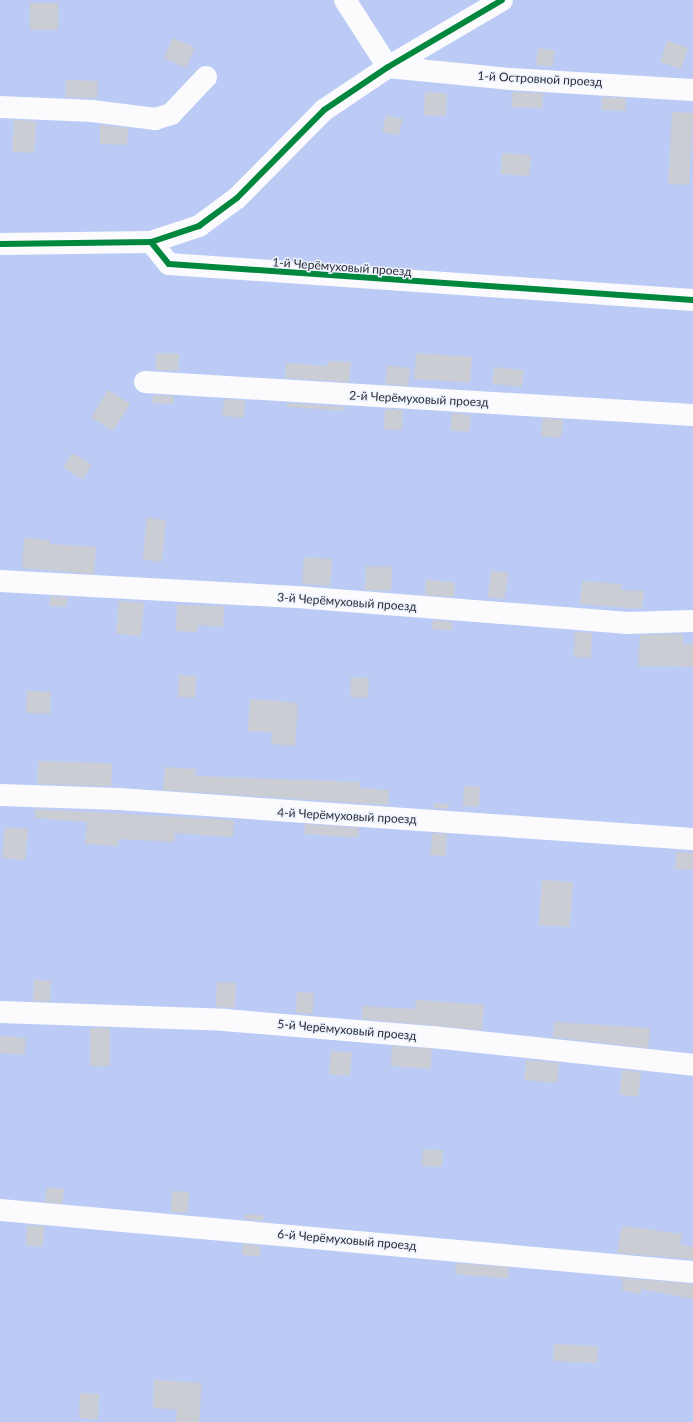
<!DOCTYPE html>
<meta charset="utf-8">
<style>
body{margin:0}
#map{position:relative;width:693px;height:1422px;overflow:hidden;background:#e3e7f0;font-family:Lato,sans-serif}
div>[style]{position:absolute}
.green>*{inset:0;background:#bbcbf6;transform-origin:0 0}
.building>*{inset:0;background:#cacdd3;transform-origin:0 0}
.minor>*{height:22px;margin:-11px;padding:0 11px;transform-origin:11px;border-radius:11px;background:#fbfbfd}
.cycleway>*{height:6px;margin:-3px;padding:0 3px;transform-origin:3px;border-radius:3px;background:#00873e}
span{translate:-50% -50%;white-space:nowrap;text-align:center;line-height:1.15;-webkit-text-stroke:3px #edf2ff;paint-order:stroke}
.street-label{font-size:12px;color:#2b2d33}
</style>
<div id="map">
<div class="green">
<i style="left:0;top:0;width:693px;height:1422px"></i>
</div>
<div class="building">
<i style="left:30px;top:3px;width:28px;height:27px"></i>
<i style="left:173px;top:38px;width:24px;height:22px;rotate:24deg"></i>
<i style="left:667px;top:41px;width:22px;height:22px;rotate:18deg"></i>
<i style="left:538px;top:48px;width:17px;height:17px;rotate:7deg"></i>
<i style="left:66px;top:80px;width:32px;height:17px;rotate:2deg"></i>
<i style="left:425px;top:92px;width:22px;height:23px;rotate:3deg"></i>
<i style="left:512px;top:92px;width:31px;height:15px;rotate:2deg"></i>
<i style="left:602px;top:97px;width:24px;height:13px;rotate:2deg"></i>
<i style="left:672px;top:112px;width:21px;height:72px;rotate:3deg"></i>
<i style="left:386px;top:115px;width:17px;height:17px;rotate:13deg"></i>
<i style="left:14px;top:120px;width:22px;height:32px;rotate:3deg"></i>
<i style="clip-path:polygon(100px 125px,128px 128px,127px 145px,100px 144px)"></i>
<i style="left:502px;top:153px;width:29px;height:21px;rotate:4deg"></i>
<i style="left:156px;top:353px;width:23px;height:17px;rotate:2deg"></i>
<i style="left:416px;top:353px;width:56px;height:26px;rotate:4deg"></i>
<i style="clip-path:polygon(328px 361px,351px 362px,349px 382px,285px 378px,286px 363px,327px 366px)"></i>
<i style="left:387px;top:366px;width:23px;height:18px;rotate:5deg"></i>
<i style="left:494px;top:367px;width:30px;height:17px;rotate:6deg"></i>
<i style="left:108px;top:390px;width:26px;height:32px;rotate:32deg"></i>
<i style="left:153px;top:395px;width:21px;height:8px;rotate:3deg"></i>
<i style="left:224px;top:399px;width:21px;height:17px;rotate:5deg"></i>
<i style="left:287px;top:403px;width:58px;height:4px;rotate:4deg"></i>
<i style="left:385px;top:409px;width:18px;height:20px;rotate:3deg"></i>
<i style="left:452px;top:413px;width:19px;height:17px;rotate:6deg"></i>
<i style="left:543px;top:418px;width:20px;height:18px;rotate:6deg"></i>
<i style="left:72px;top:453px;width:23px;height:17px;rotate:31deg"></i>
<i style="left:147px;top:518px;width:19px;height:42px;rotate:6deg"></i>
<i style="clip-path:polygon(24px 538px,50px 540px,50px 544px,96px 547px,94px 574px,22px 568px)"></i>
<i style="left:304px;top:557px;width:28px;height:27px;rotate:4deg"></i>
<i style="left:366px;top:566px;width:26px;height:24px;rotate:2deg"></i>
<i style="left:491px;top:571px;width:17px;height:26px;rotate:7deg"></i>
<i style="left:426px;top:580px;width:29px;height:15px;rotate:4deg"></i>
<i style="clip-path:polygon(582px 581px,622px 584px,621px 590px,644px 591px,642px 609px,580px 604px)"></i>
<i style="left:50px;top:596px;width:17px;height:10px;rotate:3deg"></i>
<i style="left:119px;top:601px;width:25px;height:33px;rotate:5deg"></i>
<i style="clip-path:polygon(177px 605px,224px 606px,223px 627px,198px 625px,197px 632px,176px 631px)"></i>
<i style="clip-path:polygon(433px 620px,452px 622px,452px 630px,432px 629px)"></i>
<i style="left:575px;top:632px;width:17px;height:25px;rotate:3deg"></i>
<i style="clip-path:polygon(683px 634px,683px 644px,693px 644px,693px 667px,638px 666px,640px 635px)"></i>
<i style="left:179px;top:675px;width:17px;height:22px;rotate:3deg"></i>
<i style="left:351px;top:677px;width:18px;height:20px;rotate:3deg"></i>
<i style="left:27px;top:691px;width:24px;height:22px;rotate:2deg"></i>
<i style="clip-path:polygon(250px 699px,298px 703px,295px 746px,271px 744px,272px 732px,248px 731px)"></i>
<i style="left:38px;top:761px;width:74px;height:23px;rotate:2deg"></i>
<i style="clip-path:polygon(165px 767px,196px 769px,195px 776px,360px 782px,360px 788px,389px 790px,388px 805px,163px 790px)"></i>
<i style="left:464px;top:786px;width:16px;height:20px;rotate:4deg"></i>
<i style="left:434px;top:803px;width:15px;height:5px;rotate:4deg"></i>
<i style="clip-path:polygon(35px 809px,234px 820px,233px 837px,175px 833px,174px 842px,119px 839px,118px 846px,85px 844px,87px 822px,35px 818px)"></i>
<i style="left:305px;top:824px;width:54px;height:10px;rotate:4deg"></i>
<i style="left:5px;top:827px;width:23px;height:31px;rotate:5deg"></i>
<i style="left:432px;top:833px;width:15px;height:22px;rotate:4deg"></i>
<i style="left:676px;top:852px;width:17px;height:17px;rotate:3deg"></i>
<i style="left:542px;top:880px;width:31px;height:45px;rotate:4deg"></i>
<i style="left:34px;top:980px;width:17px;height:21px;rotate:3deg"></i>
<i style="left:217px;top:982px;width:19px;height:25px;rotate:3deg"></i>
<i style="left:297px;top:992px;width:17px;height:21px;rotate:3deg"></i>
<i style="clip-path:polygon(416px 1000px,484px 1005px,482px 1030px,362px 1019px,362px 1006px,415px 1009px)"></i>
<i style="clip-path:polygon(554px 1022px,650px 1028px,648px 1048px,553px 1037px)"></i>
<i style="left:90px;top:1028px;width:20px;height:38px"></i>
<i style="left:0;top:1036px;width:26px;height:17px;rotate:4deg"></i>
<i style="left:392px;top:1046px;width:40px;height:20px;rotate:4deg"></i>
<i style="left:331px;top:1051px;width:21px;height:23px;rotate:5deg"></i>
<i style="left:526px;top:1060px;width:33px;height:20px;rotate:5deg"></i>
<i style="left:622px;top:1070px;width:19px;height:25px;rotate:6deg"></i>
<i style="left:423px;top:1149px;width:20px;height:17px;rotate:3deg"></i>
<i style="left:47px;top:1187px;width:17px;height:15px;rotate:7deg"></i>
<i style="left:172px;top:1191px;width:17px;height:21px;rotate:3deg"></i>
<i style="clip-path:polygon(245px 1214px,263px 1215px,263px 1221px,245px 1219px)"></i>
<i style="left:27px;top:1225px;width:17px;height:21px;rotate:3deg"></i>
<i style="clip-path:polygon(622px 1226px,682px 1234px,680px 1244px,693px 1247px,693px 1259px,617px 1253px)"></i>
<i style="left:243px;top:1244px;width:18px;height:11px;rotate:6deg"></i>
<i style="left:456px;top:1263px;width:53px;height:11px;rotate:5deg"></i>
<i style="clip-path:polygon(613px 1277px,693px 1284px,693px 1299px,641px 1289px,641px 1294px,622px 1290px,623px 1280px)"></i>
<i style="left:554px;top:1344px;width:44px;height:17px;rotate:3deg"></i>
<i style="clip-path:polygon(154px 1380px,202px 1383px,199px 1422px,176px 1422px,177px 1410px,153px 1408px)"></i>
<i style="left:80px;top:1393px;width:19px;height:25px;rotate:3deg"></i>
</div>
<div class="minor">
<i style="left:345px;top:0;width:80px;rotate:57.3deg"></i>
<i style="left:388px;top:67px;width:124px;rotate:5.6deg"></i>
<i style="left:511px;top:79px;width:182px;rotate:3.5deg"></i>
<i style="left:0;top:107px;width:92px;rotate:2.5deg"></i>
<i style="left:92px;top:111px;width:64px;rotate:7.2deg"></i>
<i style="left:155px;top:119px;width:17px;rotate:-17deg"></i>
<i style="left:171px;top:114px;width:51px;rotate:-46.6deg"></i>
<i style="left:151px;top:242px;width:51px;rotate:-18.4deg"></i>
<i style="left:199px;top:226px;width:47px;rotate:-36.4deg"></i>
<i style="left:237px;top:198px;width:124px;rotate:-45.3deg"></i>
<i style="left:324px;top:110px;width:77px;rotate:-33.9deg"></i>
<i style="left:388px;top:67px;width:132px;rotate:-30.4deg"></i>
<i style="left:0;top:244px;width:151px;rotate:-0.8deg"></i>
<i style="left:151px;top:242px;width:28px;rotate:51deg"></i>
<i style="left:169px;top:264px;width:525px;rotate:3.93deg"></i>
<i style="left:145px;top:382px;width:549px;rotate:3.45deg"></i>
<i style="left:0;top:581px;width:310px;rotate:3.1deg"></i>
<i style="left:310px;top:598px;width:316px;rotate:4.5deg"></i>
<i style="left:625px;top:623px;width:68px;rotate:-1.7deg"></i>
<i style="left:0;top:795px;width:119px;rotate:1.9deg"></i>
<i style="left:119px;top:799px;width:575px;rotate:3.99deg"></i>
<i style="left:0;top:1012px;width:224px;rotate:2deg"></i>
<i style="left:224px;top:1020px;width:210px;rotate:4.7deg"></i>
<i style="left:433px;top:1037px;width:262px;rotate:6.1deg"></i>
<i style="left:0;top:1210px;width:696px;rotate:5.11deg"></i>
</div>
<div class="cycleway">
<i style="left:151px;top:242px;width:51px;rotate:-18.4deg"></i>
<i style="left:199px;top:226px;width:47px;rotate:-36.4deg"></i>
<i style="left:237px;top:198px;width:124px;rotate:-45.3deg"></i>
<i style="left:324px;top:110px;width:77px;rotate:-33.9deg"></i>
<i style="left:388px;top:67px;width:132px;rotate:-30.4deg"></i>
<i style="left:0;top:244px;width:151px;rotate:-0.8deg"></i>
<i style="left:151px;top:242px;width:28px;rotate:51deg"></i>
<i style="left:169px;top:264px;width:525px;rotate:3.93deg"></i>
</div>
<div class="street-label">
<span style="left:540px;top:79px;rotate:3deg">1-й Островной проезд</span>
<span style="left:342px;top:267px;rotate:4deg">1-й Черёмуховый проезд</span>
<span style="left:419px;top:399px;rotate:3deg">2-й Черёмуховый проезд</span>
<span style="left:347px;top:602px;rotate:4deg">3-й Черёмуховый проезд</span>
<span style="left:347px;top:816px;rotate:3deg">4-й Черёмуховый проезд</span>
<span style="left:347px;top:1030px;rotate:5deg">5-й Черёмуховый проезд</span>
<span style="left:347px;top:1240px;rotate:5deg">6-й Черёмуховый проезд</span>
</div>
</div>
